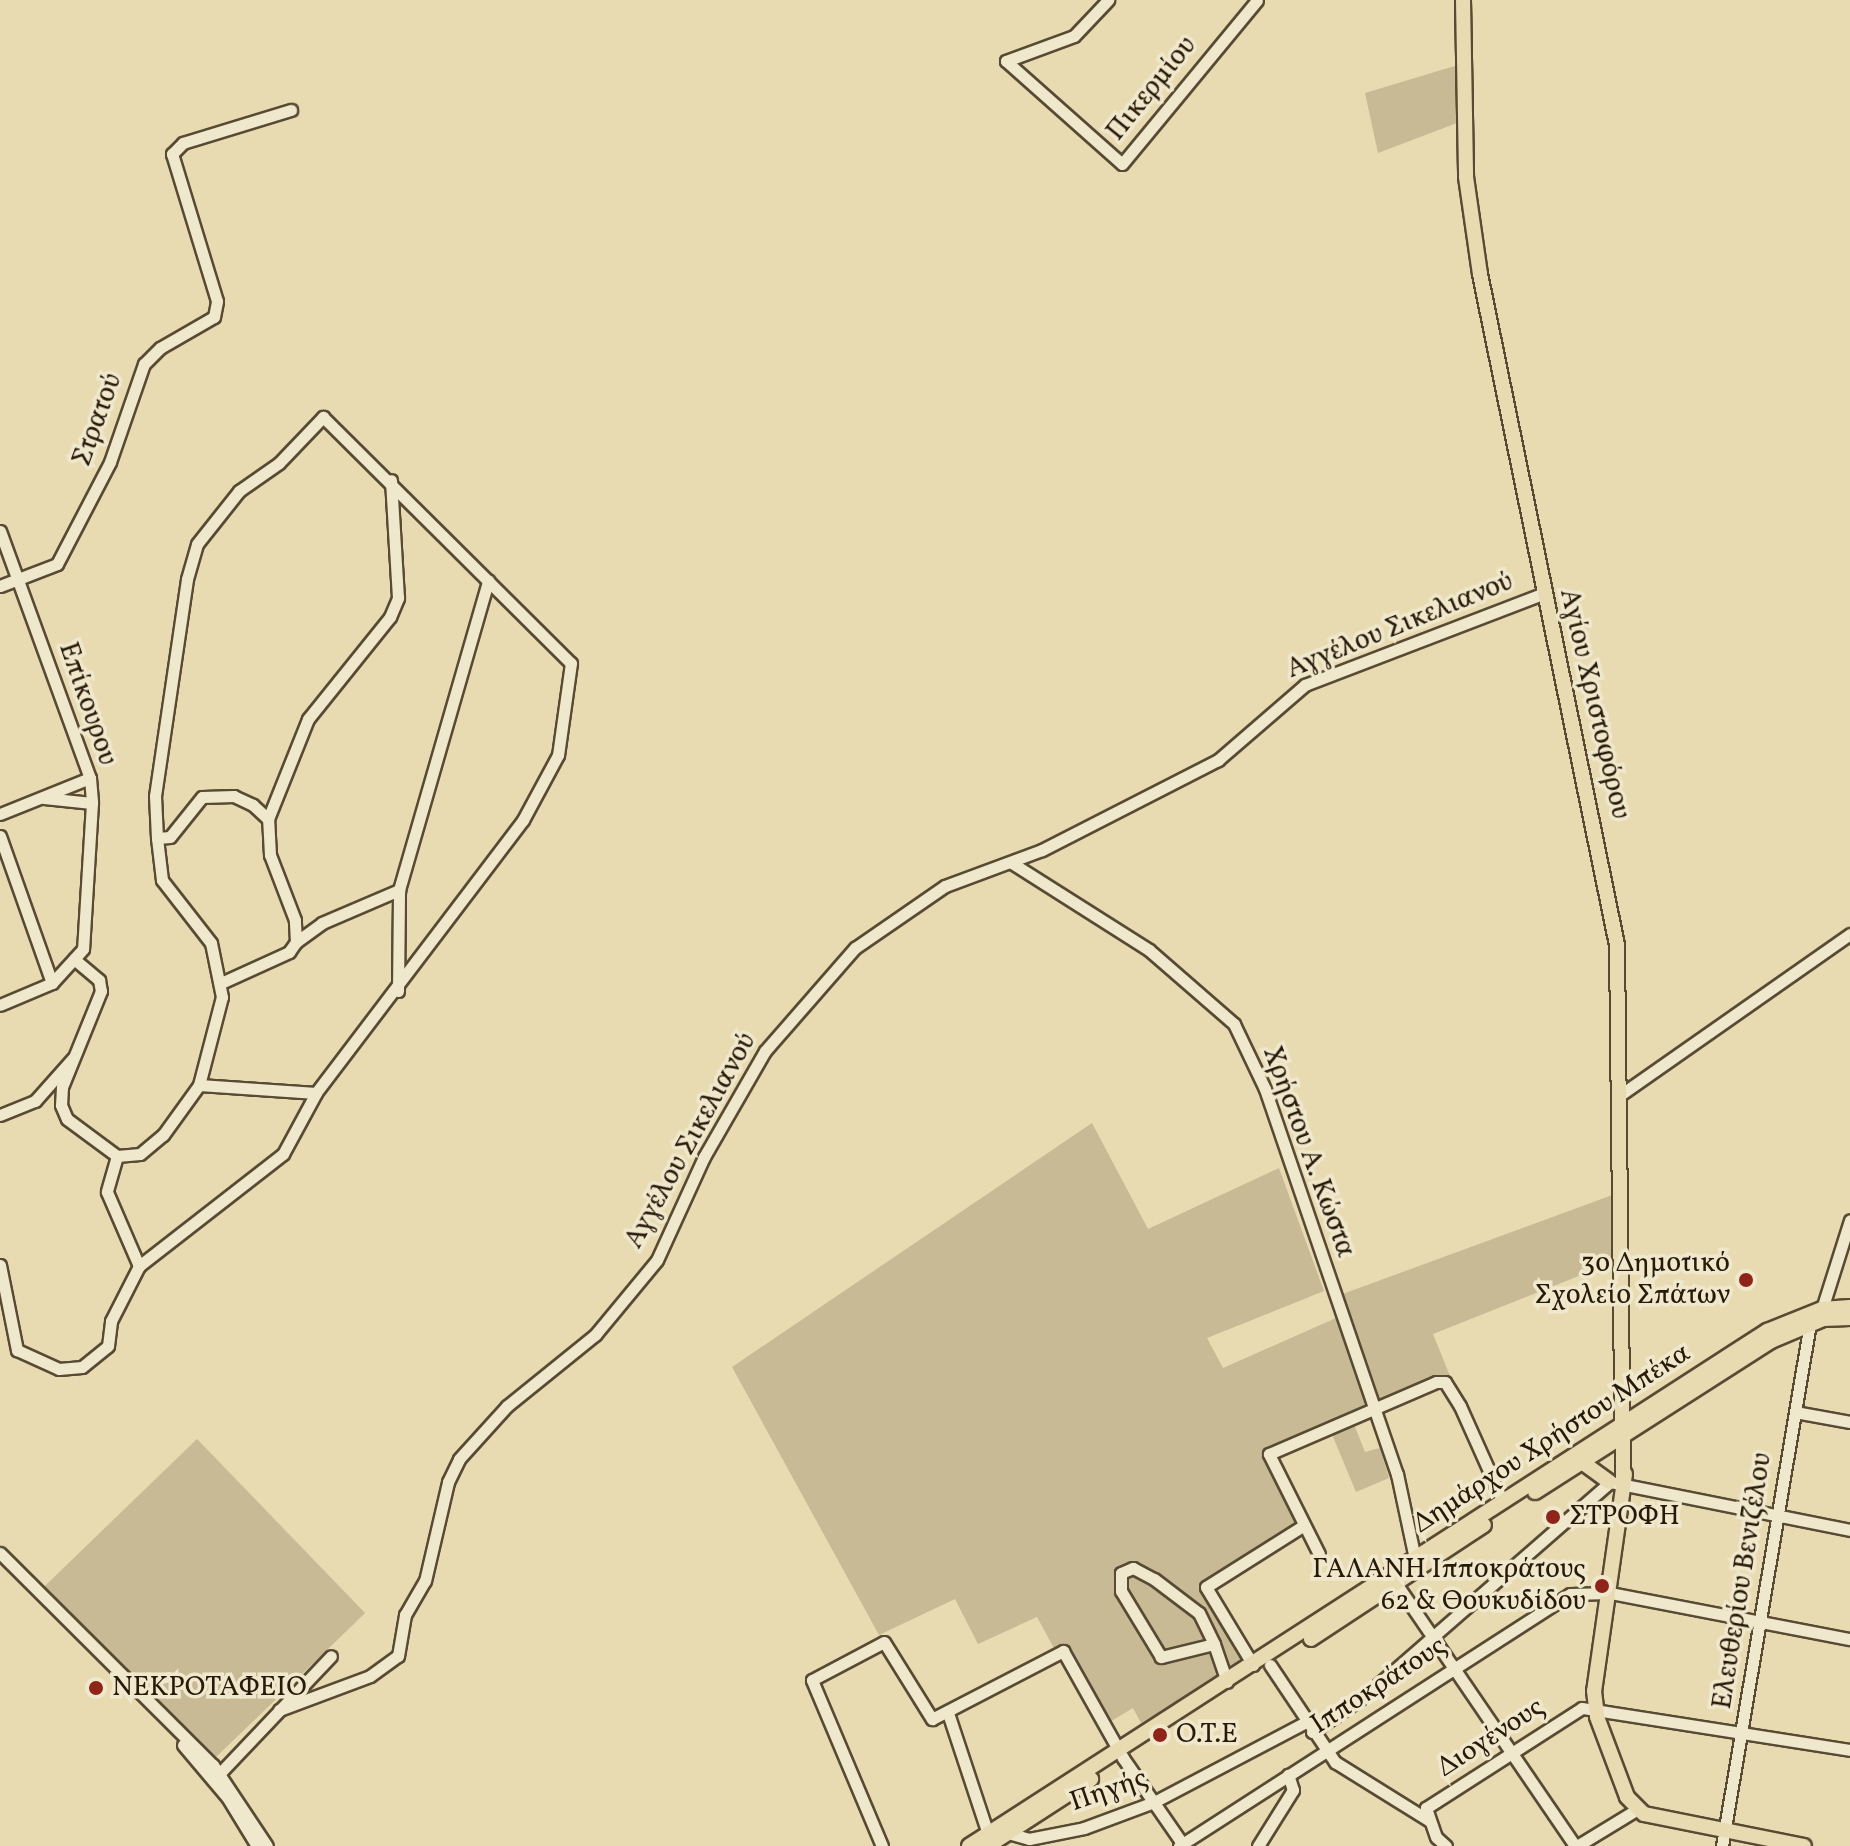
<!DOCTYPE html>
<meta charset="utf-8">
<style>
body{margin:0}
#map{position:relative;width:1850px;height:1846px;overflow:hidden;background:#e8dbb2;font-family:Vollkorn,serif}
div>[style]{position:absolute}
.green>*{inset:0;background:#c7ba95;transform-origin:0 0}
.roads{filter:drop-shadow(2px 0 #584a33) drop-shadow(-2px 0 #584a33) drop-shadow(0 2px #584a33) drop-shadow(0 -2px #584a33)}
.minor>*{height:11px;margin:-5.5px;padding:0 5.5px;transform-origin:5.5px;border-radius:5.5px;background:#f0e8cd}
.major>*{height:14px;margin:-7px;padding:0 7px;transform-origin:7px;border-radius:7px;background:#e8dbb2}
.dots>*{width:22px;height:22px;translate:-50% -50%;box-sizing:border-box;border:4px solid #f0e8cd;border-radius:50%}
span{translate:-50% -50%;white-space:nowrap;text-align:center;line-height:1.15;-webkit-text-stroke:7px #f0e8cd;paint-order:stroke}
.street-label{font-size:28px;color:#281909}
.poi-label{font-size:28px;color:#281909}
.right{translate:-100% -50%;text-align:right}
.left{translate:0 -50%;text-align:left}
</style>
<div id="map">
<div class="green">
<i style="clip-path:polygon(1458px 65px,1457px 123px,1378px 153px,1365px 93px)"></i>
<i style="clip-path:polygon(1092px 1123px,1148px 1229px,1279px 1168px,1324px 1291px,1207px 1338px,1223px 1368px,1345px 1314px,1340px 1295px,1615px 1194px,1614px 1262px,1433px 1334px,1452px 1381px,1353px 1422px,1365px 1452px,1380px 1448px,1389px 1478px,1356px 1492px,1331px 1432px,1261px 1455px,1299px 1521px,1200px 1586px,1246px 1661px,1141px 1723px,1133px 1708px,1108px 1723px,1065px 1645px,1055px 1650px,1037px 1617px,978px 1644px,955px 1599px,879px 1635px,732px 1367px)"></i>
<i style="left:197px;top:1439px;width:242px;height:214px;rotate:46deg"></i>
</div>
<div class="roads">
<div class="minor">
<i style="left:1006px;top:61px;width:155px;rotate:41.6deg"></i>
<i style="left:1122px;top:164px;width:212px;rotate:-50.5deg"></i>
<i style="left:1006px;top:61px;width:72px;rotate:-20.2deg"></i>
<i style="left:1074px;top:36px;width:50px;rotate:-46.6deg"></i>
<i style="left:0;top:531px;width:263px;rotate:70deg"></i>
<i style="left:90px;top:778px;width:25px;rotate:85deg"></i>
<i style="left:92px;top:803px;width:146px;rotate:93.5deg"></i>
<i style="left:83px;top:949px;width:46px;rotate:132.4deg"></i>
<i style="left:52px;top:983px;width:56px;rotate:157.1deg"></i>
<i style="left:0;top:586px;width:61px;rotate:-21.1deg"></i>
<i style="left:57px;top:564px;width:115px;rotate:-62.5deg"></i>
<i style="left:110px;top:462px;width:104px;rotate:-70.9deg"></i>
<i style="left:144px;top:364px;width:23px;rotate:-45deg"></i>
<i style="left:160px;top:348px;width:62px;rotate:-29.9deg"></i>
<i style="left:214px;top:317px;width:16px;rotate:-79deg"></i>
<i style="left:217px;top:301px;width:154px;rotate:-107deg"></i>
<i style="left:172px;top:154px;width:16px;rotate:-45deg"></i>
<i style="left:183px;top:143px;width:113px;rotate:-17deg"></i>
<i style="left:44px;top:798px;width:48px;rotate:5.9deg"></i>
<i style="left:0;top:814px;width:97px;rotate:-21.8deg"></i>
<i style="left:268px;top:819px;width:108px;rotate:-68.2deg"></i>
<i style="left:308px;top:719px;width:131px;rotate:-51.2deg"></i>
<i style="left:390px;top:617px;width:21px;rotate:-67deg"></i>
<i style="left:398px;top:598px;width:118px;rotate:-93.4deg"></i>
<i style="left:0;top:836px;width:156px;rotate:70.5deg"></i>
<i style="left:1012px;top:863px;width:162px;rotate:32.4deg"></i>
<i style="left:1149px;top:950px;width:113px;rotate:41deg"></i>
<i style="left:1234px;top:1024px;width:72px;rotate:64.5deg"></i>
<i style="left:1265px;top:1089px;width:407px;rotate:71.1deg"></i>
<i style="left:1397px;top:1474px;width:87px;rotate:78deg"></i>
<i style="left:296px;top:942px;width:32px;rotate:-36deg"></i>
<i style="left:322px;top:923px;width:84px;rotate:-23.2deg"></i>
<i style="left:74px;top:959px;width:33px;rotate:40deg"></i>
<i style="left:99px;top:980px;width:11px;rotate:80deg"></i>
<i style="left:101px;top:991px;width:104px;rotate:112.1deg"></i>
<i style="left:62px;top:1087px;width:18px;rotate:93deg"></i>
<i style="left:61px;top:1105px;width:15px;rotate:67deg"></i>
<i style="left:67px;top:1119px;width:62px;rotate:36.5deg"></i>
<i style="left:117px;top:1156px;width:23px;rotate:-5deg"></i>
<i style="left:140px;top:1154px;width:30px;rotate:-40deg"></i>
<i style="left:163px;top:1135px;width:62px;rotate:-54.2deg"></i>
<i style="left:199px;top:1085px;width:91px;rotate:-75.4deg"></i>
<i style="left:222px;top:997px;width:55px;rotate:-101.5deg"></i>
<i style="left:211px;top:943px;width:80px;rotate:-127.9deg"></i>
<i style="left:162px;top:880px;width:42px;rotate:-96.8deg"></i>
<i style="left:221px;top:983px;width:75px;rotate:-24.5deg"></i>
<i style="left:289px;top:952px;width:12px;rotate:-55deg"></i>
<i style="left:296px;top:942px;width:22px;rotate:-93deg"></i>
<i style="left:295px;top:920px;width:70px;rotate:-111deg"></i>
<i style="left:270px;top:855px;width:36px;rotate:-93deg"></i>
<i style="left:268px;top:819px;width:21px;rotate:-137deg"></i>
<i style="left:253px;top:805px;width:21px;rotate:-155deg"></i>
<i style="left:234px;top:796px;width:32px;rotate:178deg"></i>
<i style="left:202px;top:797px;width:51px;rotate:128.7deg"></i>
<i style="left:170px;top:837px;width:13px;rotate:176deg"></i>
<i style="left:157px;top:838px;width:42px;rotate:-92.7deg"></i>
<i style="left:155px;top:796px;width:219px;rotate:-81.6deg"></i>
<i style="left:187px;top:579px;width:36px;rotate:-74deg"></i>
<i style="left:197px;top:544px;width:68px;rotate:-51.6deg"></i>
<i style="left:239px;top:491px;width:49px;rotate:-35deg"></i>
<i style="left:279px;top:463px;width:64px;rotate:-46.3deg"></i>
<i style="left:323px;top:417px;width:349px;rotate:44.8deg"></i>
<i style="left:571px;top:663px;width:93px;rotate:98deg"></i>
<i style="left:558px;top:755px;width:74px;rotate:118.3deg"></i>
<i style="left:523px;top:820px;width:343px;rotate:127.2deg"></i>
<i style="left:398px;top:991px;width:101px;rotate:-89.4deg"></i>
<i style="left:399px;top:890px;width:322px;rotate:-73.9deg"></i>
<i style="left:1620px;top:1095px;width:281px;rotate:-35deg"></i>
<i style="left:0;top:1115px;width:38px;rotate:-22deg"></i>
<i style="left:35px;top:1101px;width:57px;rotate:-48.5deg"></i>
<i style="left:117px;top:1156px;width:37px;rotate:106deg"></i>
<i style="left:107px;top:1192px;width:81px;rotate:66.6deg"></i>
<i style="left:139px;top:1266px;width:182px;rotate:-37.9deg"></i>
<i style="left:283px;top:1154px;width:69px;rotate:-61.6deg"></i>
<i style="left:316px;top:1093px;width:117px;rotate:-176.1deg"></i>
<i style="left:0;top:1265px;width:87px;rotate:78.7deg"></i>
<i style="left:17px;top:1350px;width:46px;rotate:24.3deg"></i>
<i style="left:59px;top:1369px;width:23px;rotate:-5deg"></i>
<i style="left:82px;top:1367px;width:33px;rotate:-39deg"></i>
<i style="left:108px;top:1346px;width:25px;rotate:-83deg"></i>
<i style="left:111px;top:1321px;width:62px;rotate:-63deg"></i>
<i style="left:1822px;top:1309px;width:93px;rotate:-72.5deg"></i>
<i style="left:1795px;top:1412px;width:56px;rotate:10.3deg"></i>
<i style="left:0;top:1553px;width:301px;rotate:44.9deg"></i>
<i style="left:213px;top:1765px;width:97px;rotate:56.3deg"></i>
<i style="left:1319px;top:1554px;width:112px;rotate:-116.6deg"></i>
<i style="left:1269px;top:1454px;width:182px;rotate:-23.3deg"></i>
<i style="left:1436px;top:1382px;width:9px"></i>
<i style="left:1445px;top:1382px;width:28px;rotate:58deg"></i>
<i style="left:1460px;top:1406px;width:105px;rotate:65.9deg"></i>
<i style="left:1393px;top:1579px;width:323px;rotate:55.7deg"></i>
<i style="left:1214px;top:1644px;width:55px;rotate:166.2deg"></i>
<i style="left:1161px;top:1657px;width:77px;rotate:-121.2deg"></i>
<i style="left:1121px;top:1591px;width:18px;rotate:-90deg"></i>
<i style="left:1121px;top:1573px;width:13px;rotate:-23deg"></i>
<i style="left:1133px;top:1568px;width:24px;rotate:28deg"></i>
<i style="left:1154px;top:1579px;width:56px;rotate:37.1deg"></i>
<i style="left:1199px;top:1613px;width:34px;rotate:64deg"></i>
<i style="left:1214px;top:1644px;width:40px;rotate:71.1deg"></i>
<i style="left:1253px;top:1665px;width:91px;rotate:-121.1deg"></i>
<i style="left:1206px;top:1587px;width:115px;rotate:-32.2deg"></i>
<i style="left:1270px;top:1665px;width:117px;rotate:56.2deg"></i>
<i style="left:1335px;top:1762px;width:110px;rotate:31.9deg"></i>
<i style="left:279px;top:1710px;width:97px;rotate:-20.5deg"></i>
<i style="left:370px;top:1676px;width:34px;rotate:-36deg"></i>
<i style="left:398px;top:1656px;width:42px;rotate:-80.3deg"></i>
<i style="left:405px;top:1615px;width:39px;rotate:-60deg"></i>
<i style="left:425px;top:1581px;width:102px;rotate:-76.9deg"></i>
<i style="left:448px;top:1482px;width:25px;rotate:-64deg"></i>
<i style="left:459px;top:1459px;width:72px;rotate:-47.8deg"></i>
<i style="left:507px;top:1406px;width:113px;rotate:-38.9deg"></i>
<i style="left:595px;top:1335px;width:97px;rotate:-50.4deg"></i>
<i style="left:657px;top:1260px;width:113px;rotate:-65.5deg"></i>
<i style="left:704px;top:1157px;width:122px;rotate:-60.1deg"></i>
<i style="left:765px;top:1051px;width:137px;rotate:-48.9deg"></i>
<i style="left:855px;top:948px;width:109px;rotate:-34.6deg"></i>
<i style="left:945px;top:886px;width:103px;rotate:-20.4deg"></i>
<i style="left:1042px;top:850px;width:198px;rotate:-27.1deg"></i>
<i style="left:1218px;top:760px;width:115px;rotate:-40.8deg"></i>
<i style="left:1305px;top:685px;width:254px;rotate:-21deg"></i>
<i style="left:948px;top:1713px;width:127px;rotate:71.7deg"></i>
<i style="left:1312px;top:1732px;width:65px;rotate:-34.4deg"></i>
<i style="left:1366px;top:1695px;width:324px;rotate:-41.1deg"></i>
<i style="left:1610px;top:1482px;width:245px;rotate:11.3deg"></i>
<i style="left:183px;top:1745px;width:68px;rotate:49.8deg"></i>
<i style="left:227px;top:1797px;width:57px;rotate:58.5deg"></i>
<i style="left:220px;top:1773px;width:161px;rotate:-46.5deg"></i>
<i style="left:1008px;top:1833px;width:22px;rotate:16deg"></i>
<i style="left:1029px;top:1839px;width:56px;rotate:-11.3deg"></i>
<i style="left:1084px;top:1828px;width:75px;rotate:-20.4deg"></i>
<i style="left:1154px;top:1802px;width:172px;rotate:-27.8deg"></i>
<i style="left:882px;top:1846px;width:180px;rotate:-112.9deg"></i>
<i style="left:812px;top:1680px;width:81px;rotate:-27.8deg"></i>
<i style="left:884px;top:1642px;width:91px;rotate:58.1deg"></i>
<i style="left:932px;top:1719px;width:148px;rotate:-27.4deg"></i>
<i style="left:1063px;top:1651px;width:123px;rotate:60.7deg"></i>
<i style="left:1123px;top:1758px;width:107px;rotate:55.3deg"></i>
<i style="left:1179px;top:1846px;width:465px;rotate:-32.8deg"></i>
<i style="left:1570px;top:1594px;width:40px;rotate:-1.4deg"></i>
<i style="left:1610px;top:1593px;width:244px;rotate:10.9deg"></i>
<i style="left:1258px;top:1846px;width:66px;rotate:-58deg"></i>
<i style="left:1293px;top:1790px;width:16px;rotate:-108deg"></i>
<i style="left:1446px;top:1846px;width:13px;rotate:-138deg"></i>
<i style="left:1436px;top:1837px;width:31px;rotate:-109deg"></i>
<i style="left:1426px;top:1808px;width:185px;rotate:-32.7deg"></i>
<i style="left:1582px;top:1708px;width:271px;rotate:8.9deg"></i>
<i style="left:1577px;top:1846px;width:69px;rotate:-31.4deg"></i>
<i style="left:1722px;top:1846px;width:530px;rotate:-80.45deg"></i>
</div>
<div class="major">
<i style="left:1463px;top:0;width:177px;rotate:89deg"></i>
<i style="left:1466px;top:177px;width:98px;rotate:81.8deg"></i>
<i style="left:1480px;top:274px;width:685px;rotate:78.46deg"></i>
<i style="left:1617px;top:945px;width:538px;rotate:89.36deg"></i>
<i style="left:1582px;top:1462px;width:34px;rotate:36deg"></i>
<i style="left:1625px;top:1474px;width:219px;rotate:98.1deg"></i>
<i style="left:1594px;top:1691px;width:26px;rotate:83deg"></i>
<i style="left:1597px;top:1717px;width:85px;rotate:69.4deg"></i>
<i style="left:1627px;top:1797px;width:24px;rotate:45deg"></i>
<i style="left:1644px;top:1814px;width:163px;rotate:11.3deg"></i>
<i style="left:1535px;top:1492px;width:280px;rotate:-32.6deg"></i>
<i style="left:1771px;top:1341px;width:56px;rotate:-22.9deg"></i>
<i style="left:1823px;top:1319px;width:27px;rotate:-2deg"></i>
<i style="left:1311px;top:1639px;width:207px;rotate:-33.4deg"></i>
<i style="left:969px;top:1846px;width:950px;rotate:-32.84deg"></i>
<i style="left:1767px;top:1331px;width:59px;rotate:-21.8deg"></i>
<i style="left:1822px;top:1309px;width:28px;rotate:-4deg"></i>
<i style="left:988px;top:1846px;width:123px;rotate:-33deg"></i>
</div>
</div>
<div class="dots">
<i style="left:1746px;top:1280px;background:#8f2418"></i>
<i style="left:1553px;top:1517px;background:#8f2418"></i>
<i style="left:1602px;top:1586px;background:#8f2418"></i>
<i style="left:96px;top:1688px;background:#8f2418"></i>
<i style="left:1160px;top:1735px;background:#8f2418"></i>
</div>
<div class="street-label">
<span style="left:1152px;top:89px;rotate:-51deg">Πικερμίου</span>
<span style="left:98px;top:420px;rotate:-70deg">Στρατού</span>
<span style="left:1400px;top:626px;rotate:-22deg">Αγγέλου Σικελιανού</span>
<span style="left:87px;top:704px;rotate:71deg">Επίκουρου</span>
<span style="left:1594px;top:704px;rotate:77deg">Αγίου Χριστοφόρου</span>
<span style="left:691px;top:1141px;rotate:-61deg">Αγγέλου Σικελιανού</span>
<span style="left:1308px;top:1152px;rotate:70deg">Χρήστου Α. Κώστα</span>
<span style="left:1552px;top:1439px;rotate:-33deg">Δημάρχου Χρήστου Μπέκα</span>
<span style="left:1743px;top:1581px;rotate:-81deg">Ελευθερίου Βενιζέλου</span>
<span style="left:1379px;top:1686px;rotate:-33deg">Ιπποκράτους</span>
<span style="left:1491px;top:1738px;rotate:-33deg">Διογένους</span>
<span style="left:1109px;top:1791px;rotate:-19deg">Πηγής</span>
</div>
<div class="poi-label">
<span class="right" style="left:1730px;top:1280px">3ο Δημοτικό<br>Σχολείο Σπάτων</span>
<span class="left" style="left:1569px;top:1517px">ΣΤΡΟΦΗ</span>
<span class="right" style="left:1586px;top:1586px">ΓΑΛΑΝΗ Ιπποκράτους<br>62 &amp; Θουκυδίδου</span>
<span class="left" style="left:112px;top:1688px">ΝΕΚΡΟΤΑΦΕΙΟ</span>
<span class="left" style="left:1176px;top:1735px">Ο.Τ.Ε</span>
</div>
</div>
